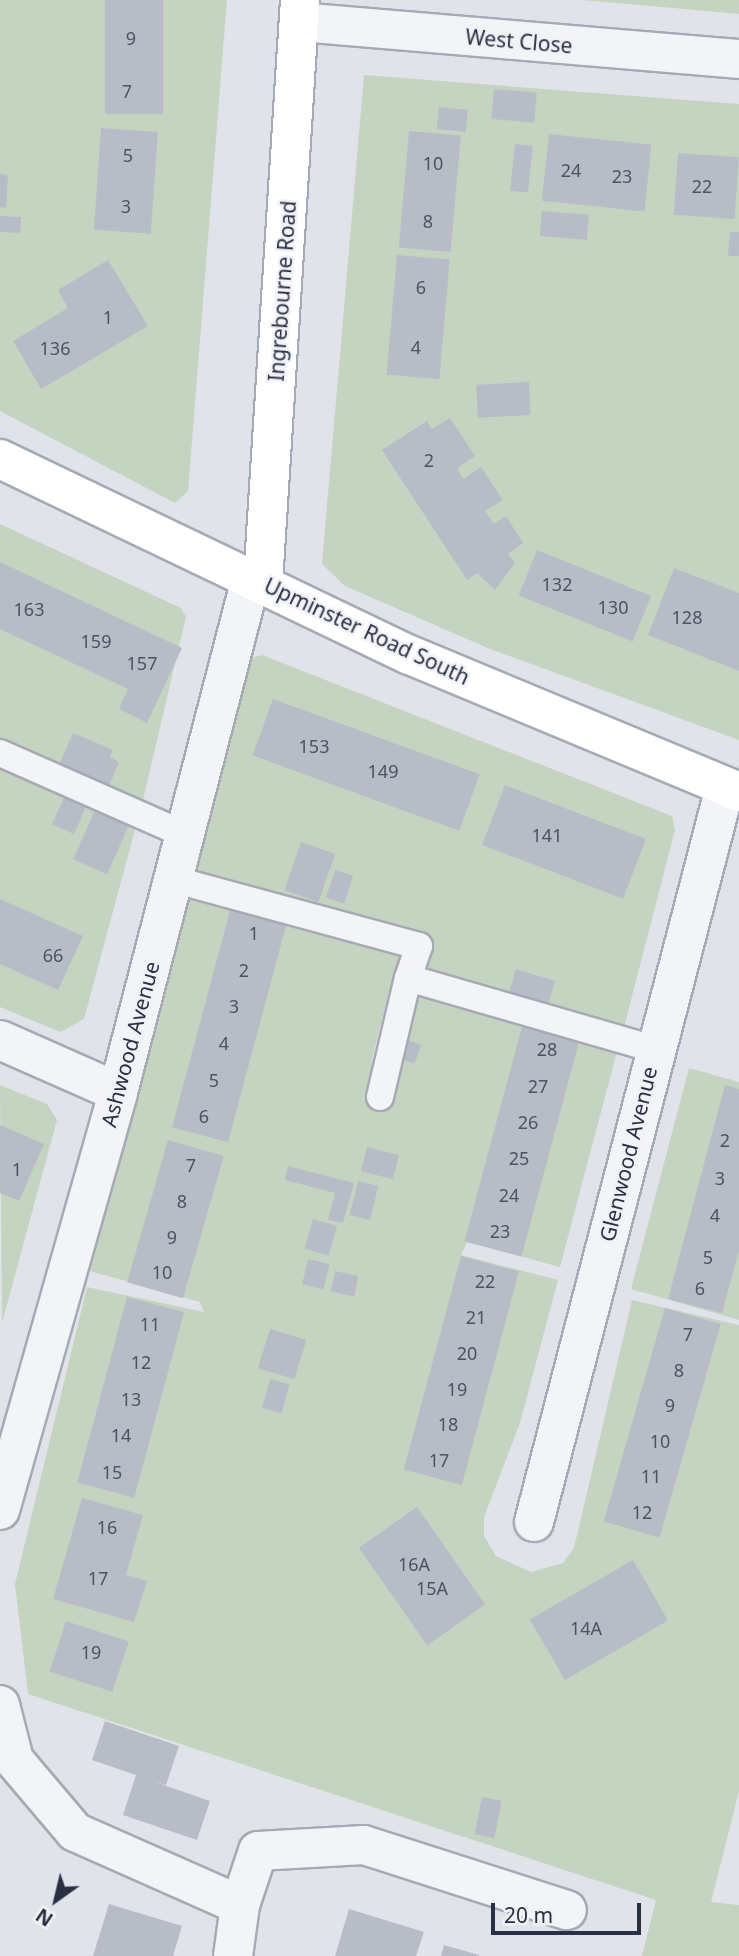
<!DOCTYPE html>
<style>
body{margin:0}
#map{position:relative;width:739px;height:1956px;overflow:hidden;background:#e0e3ea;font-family:"Noto Sans",sans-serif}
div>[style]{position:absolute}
.green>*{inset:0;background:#c5d4c1}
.building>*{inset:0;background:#b7bcc7;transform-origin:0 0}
.roads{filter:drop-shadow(2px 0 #a5aab4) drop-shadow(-2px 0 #a5aab4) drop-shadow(0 2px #a5aab4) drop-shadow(0 -2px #a5aab4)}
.lane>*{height:26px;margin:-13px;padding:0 13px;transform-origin:13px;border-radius:13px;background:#f3f4f8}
.street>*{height:38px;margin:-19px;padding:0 19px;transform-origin:19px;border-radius:19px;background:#f3f4f8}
.secondary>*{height:38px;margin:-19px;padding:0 19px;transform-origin:19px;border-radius:19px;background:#fff}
span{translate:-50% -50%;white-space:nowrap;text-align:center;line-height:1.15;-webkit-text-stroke:5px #f0f2f7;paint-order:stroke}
.number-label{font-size:18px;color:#4c5363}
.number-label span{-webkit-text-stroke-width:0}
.street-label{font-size:21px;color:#283042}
.north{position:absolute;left:21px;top:1865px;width:70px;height:70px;-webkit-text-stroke:5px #f0f2f7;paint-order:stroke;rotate:214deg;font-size:19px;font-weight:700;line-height:28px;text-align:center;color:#283042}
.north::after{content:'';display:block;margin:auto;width:24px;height:32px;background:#283042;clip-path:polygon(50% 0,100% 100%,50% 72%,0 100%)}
.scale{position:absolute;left:491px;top:1903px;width:150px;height:32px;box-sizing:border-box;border:4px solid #283042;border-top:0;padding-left:9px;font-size:21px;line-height:24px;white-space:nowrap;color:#283042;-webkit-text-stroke:5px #f0f2f7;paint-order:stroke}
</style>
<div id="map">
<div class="green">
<i style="clip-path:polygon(0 0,227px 0,188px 491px,175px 503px,0 411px)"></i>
<i style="clip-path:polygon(581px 0,739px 0,739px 14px,685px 9px)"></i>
<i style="clip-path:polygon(364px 75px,739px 104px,739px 740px,490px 649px,345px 586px,322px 564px)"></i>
<i style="clip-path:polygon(0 524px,181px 608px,186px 617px,142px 804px,0 742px)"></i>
<i style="clip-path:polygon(262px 655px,672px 816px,675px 830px,623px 1031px,416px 969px,427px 942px,194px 873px,251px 658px)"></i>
<i style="clip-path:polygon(0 767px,136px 826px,84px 1019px,60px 1032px,0 1007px)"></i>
<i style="clip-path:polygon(189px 896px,409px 954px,401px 991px,390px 988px,371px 1063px,382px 1066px,411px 992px,619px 1044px,560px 1267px,467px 1242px,461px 1255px,558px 1280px,520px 1423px,484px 1517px,484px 1536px,496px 1556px,531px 1572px,563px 1563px,574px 1548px,632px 1300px,739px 1325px,739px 1791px,711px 1902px,739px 1905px,739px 1956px,642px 1956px,656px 1900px,28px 1694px,15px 1584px,87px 1287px,204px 1312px,200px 1302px,90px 1271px)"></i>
<i style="clip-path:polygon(689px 1068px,739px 1082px,739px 1320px,631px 1289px)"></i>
<i style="clip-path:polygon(0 1085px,47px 1104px,57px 1120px,2px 1323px)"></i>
</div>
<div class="building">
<i style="left:105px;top:0;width:58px;height:114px"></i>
<i style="left:494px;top:89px;width:43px;height:30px;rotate:5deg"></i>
<i style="left:439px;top:107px;width:29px;height:22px;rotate:6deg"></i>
<i style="left:101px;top:128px;width:57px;height:102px;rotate:4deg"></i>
<i style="left:409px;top:131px;width:52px;height:117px;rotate:5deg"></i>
<i style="left:549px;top:134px;width:103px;height:67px;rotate:6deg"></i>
<i style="left:515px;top:144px;width:18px;height:47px;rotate:6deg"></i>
<i style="left:678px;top:153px;width:61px;height:62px;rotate:4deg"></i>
<i style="clip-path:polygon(0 174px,8px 175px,6px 208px,0 207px)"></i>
<i style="left:542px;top:211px;width:47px;height:25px;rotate:5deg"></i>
<i style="left:0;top:216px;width:21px;height:16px;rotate:3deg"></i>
<i style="clip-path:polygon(730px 232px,739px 232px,739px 256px,728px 256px)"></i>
<i style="left:397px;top:255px;width:53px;height:120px;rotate:5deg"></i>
<i style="clip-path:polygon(108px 260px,148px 326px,41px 389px,13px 341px,68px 308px,58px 290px)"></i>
<i style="left:529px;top:382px;width:33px;height:53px;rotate:87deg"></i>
<i style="clip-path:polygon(450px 418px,475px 456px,457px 468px,463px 479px,481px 467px,503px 500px,485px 511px,494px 524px,506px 516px,523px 543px,508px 554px,515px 563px,495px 590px,477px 573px,467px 580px,382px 450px,427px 421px,432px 429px)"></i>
<i style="left:537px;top:550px;width:123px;height:49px;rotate:22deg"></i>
<i style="clip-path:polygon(0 562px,182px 648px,147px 723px,119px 709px,128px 689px,0 629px)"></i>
<i style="clip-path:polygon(674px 568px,739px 593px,739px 671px,648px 635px)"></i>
<i style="left:273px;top:699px;width:220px;height:60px;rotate:20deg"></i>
<i style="clip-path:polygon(73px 733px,113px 750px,110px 757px,119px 762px,108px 789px,58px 767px)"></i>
<i style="left:505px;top:785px;width:151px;height:64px;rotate:21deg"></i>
<i style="left:65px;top:795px;width:24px;height:32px;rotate:24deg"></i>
<i style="left:96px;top:808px;width:37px;height:56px;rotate:24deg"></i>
<i style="left:301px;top:842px;width:36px;height:51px;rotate:19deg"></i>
<i style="left:335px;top:870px;width:19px;height:29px;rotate:18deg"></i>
<i style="clip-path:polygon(0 899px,83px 936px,58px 990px,0 964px)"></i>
<i style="left:231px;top:907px;width:58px;height:228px;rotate:15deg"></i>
<i style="left:516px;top:969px;width:41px;height:29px;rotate:17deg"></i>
<i style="left:523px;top:1023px;width:59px;height:226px;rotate:15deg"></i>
<i style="left:404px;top:1039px;width:18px;height:20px;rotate:19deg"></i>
<i style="clip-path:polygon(725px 1085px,739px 1089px,739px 1251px,722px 1313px,668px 1299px)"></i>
<i style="clip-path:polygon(0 1125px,44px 1144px,19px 1201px,0 1193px)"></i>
<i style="left:168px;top:1140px;width:58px;height:148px;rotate:16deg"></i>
<i style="left:367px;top:1147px;width:33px;height:25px;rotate:14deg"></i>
<i style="clip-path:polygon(288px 1166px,354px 1183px,343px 1223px,328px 1220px,335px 1193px,285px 1180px)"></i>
<i style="left:358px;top:1181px;width:21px;height:35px;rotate:14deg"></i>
<i style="left:313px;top:1219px;width:25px;height:31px;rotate:16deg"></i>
<i style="left:461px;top:1256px;width:60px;height:221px;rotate:15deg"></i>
<i style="left:308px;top:1259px;width:22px;height:26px;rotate:13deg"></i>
<i style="left:335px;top:1271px;width:24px;height:21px;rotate:12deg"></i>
<i style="left:127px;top:1297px;width:59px;height:192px;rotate:15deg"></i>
<i style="left:665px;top:1308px;width:58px;height:222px;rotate:16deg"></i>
<i style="left:270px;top:1329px;width:38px;height:41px;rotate:17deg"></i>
<i style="left:270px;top:1379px;width:20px;height:30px;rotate:15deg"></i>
<i style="clip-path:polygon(82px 1498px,143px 1515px,126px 1575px,147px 1581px,134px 1622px,53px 1599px)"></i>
<i style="left:417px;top:1507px;width:119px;height:71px;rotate:55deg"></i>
<i style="left:633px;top:1560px;width:70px;height:119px;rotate:60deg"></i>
<i style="left:66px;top:1621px;width:66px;height:53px;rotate:18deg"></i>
<i style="clip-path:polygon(105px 1721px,179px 1746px,166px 1785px,155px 1782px,210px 1801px,197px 1840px,123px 1815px,136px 1775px,92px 1760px)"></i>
<i style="left:482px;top:1797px;width:20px;height:38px;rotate:11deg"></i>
<i style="clip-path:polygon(109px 1904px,182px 1926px,173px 1956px,93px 1956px)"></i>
<i style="clip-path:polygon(349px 1909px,424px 1932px,416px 1956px,335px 1956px)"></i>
<i style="clip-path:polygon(444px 1945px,479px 1955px,479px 1956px,441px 1956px)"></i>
</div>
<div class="roads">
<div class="lane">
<i style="left:0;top:753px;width:201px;rotate:23.8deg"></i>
<i style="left:172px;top:879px;width:256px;rotate:15.2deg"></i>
<i style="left:419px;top:946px;width:34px;rotate:109deg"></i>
<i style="left:408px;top:978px;width:256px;rotate:16.1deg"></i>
<i style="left:380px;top:1097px;width:122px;rotate:-76.8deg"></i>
</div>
<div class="street">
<i style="left:299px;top:22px;width:442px;rotate:4.8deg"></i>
<i style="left:0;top:1040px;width:129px;rotate:23.8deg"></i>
<i style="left:0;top:1510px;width:434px;rotate:-74.2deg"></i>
<i style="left:118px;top:1092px;width:534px;rotate:-75.47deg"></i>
<i style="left:534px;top:1522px;width:759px;rotate:-75.43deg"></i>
<i style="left:0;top:1705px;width:57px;rotate:75.7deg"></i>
<i style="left:14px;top:1760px;width:94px;rotate:49.7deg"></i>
<i style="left:75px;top:1832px;width:180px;rotate:23.9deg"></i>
<i style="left:240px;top:1905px;width:51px;rotate:97.8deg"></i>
<i style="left:240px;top:1905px;width:57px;rotate:-71.6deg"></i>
<i style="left:258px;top:1851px;width:106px;rotate:-3.2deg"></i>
<i style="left:364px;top:1845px;width:213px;rotate:17.8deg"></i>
</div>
<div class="secondary">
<i style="left:0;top:459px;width:454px;rotate:25.6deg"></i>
<i style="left:410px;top:655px;width:356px;rotate:22.6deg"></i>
<i style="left:263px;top:582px;width:583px;rotate:-86.36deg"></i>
</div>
</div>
<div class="number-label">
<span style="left:131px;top:38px">9</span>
<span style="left:127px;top:91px">7</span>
<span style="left:128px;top:155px">5</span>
<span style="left:433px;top:163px">10</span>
<span style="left:571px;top:170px">24</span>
<span style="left:622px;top:176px">23</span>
<span style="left:702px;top:186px">22</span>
<span style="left:126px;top:206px">3</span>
<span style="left:428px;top:221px">8</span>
<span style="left:421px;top:287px">6</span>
<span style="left:108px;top:317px">1</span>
<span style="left:416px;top:347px">4</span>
<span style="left:55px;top:348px">136</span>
<span style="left:429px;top:460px">2</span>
<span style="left:557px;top:584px">132</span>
<span style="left:613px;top:607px">130</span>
<span style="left:29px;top:609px">163</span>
<span style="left:687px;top:617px">128</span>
<span style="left:96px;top:641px">159</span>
<span style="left:142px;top:663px">157</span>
<span style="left:314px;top:746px">153</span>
<span style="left:383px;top:771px">149</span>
<span style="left:547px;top:835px">141</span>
<span style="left:254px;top:933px">1</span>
<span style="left:53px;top:955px">66</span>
<span style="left:244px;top:970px">2</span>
<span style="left:234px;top:1006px">3</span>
<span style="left:224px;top:1043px">4</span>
<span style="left:547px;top:1049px">28</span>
<span style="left:214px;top:1080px">5</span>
<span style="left:538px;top:1086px">27</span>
<span style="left:204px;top:1116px">6</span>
<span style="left:528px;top:1122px">26</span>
<span style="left:725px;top:1140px">2</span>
<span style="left:519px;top:1158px">25</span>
<span style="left:191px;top:1165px">7</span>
<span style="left:17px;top:1169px">1</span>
<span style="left:720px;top:1178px">3</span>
<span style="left:509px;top:1195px">24</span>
<span style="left:182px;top:1201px">8</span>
<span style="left:715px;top:1215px">4</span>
<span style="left:500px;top:1231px">23</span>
<span style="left:172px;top:1237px">9</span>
<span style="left:708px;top:1257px">5</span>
<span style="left:162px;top:1272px">10</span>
<span style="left:485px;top:1281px">22</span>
<span style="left:700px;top:1288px">6</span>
<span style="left:476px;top:1317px">21</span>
<span style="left:150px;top:1324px">11</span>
<span style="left:688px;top:1334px">7</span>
<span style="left:467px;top:1353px">20</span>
<span style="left:141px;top:1362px">12</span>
<span style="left:679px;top:1370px">8</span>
<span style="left:457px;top:1389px">19</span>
<span style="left:131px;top:1399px">13</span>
<span style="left:670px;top:1405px">9</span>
<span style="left:448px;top:1424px">18</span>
<span style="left:121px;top:1435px">14</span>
<span style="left:660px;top:1441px">10</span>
<span style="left:439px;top:1460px">17</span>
<span style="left:112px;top:1472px">15</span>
<span style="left:651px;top:1476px">11</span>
<span style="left:642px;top:1512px">12</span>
<span style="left:107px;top:1527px">16</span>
<span style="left:414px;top:1564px">16A</span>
<span style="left:98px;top:1578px">17</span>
<span style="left:432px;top:1588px">15A</span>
<span style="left:586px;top:1628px">14A</span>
<span style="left:91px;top:1652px">19</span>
</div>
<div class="street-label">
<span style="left:519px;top:41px;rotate:5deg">West Close</span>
<span style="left:282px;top:291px;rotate:-86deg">Ingrebourne Road</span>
<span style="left:367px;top:631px;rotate:25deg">Upminster Road South</span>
<span style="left:130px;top:1044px;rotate:-75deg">Ashwood Avenue</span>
<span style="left:628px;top:1154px;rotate:-76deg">Glenwood Avenue</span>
</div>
<div class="north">N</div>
<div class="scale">20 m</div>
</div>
